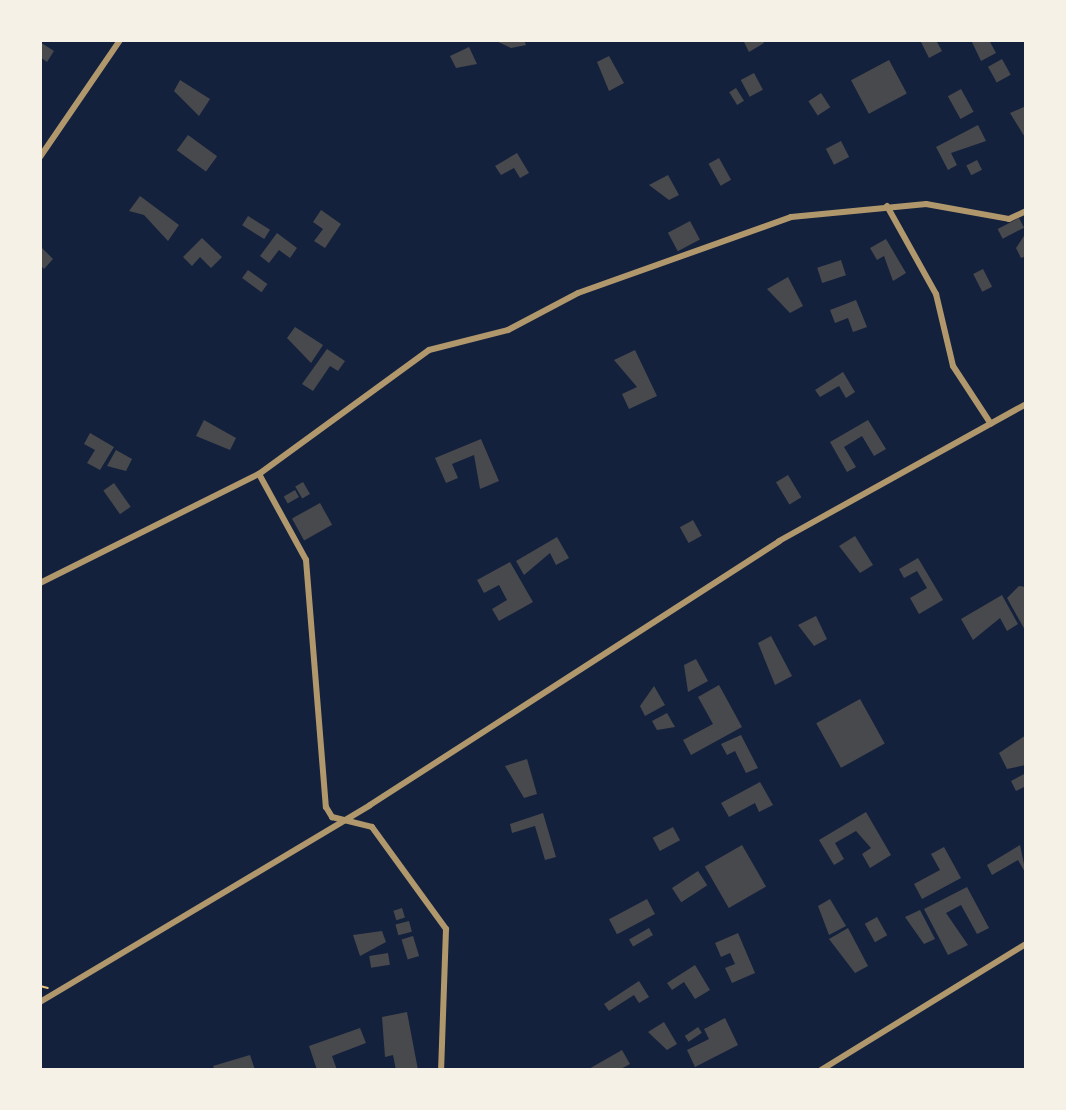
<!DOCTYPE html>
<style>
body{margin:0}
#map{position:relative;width:1066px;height:1110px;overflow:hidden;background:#14213d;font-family:Lato,sans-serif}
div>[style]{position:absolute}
.building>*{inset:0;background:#48494c;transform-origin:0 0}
.path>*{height:2px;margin:-1px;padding:0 1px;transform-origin:1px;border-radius:1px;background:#e5c07b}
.minor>*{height:6px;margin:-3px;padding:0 3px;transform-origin:3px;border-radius:3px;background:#b1986c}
span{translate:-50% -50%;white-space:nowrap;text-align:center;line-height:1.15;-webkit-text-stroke:7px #f6f1e7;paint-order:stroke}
.frame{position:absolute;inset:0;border:42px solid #f6f1e7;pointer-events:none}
</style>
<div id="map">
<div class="building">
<i style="clip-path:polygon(494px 40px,524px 40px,526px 45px,511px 48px)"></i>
<i style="clip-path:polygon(743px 40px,762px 40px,764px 43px,749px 52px)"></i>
<i style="clip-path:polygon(936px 40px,942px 51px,929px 58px,921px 42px)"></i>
<i style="clip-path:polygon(971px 40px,989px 40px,996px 53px,981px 61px)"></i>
<i style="clip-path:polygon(40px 42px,54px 51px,47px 62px,40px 57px)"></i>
<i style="clip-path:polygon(469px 47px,477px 64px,456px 68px,450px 56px)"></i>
<i style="clip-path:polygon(609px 56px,624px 83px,609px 91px,597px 62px)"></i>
<i style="left:1002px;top:59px;width:18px;height:16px;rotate:61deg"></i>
<i style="left:889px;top:60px;width:38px;height:43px;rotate:62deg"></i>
<i style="left:754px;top:73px;width:19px;height:15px;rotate:62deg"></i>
<i style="clip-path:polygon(180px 80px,210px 99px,199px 116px,174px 91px)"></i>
<i style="left:736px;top:88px;width:15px;height:8px;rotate:58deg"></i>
<i style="left:961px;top:89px;width:26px;height:15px;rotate:61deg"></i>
<i style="left:821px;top:93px;width:17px;height:15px;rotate:57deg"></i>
<i style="clip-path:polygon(1026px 106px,1026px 139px,1010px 113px)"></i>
<i style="clip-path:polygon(978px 125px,986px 141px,951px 153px,957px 165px,948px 170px,936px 147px)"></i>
<i style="left:188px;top:135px;width:36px;height:19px;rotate:36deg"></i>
<i style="left:841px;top:141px;width:18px;height:17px;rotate:63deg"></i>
<i style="clip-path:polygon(517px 153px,529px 173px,520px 178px,514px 168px,501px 175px,495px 166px)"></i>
<i style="left:719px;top:158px;width:25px;height:12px;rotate:61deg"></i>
<i style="left:977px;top:160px;width:11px;height:12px;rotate:63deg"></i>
<i style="clip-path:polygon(668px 175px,679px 195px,669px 200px,649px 185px)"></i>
<i style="clip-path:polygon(140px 196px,179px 225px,168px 241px,144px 215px,129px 211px)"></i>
<i style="clip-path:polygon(321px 210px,341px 224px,325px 248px,314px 241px,323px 229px,313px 222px)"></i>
<i style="left:248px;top:216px;width:26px;height:11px;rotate:32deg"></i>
<i style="left:1019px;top:218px;width:11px;height:24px;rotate:63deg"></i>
<i style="left:690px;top:221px;width:21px;height:25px;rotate:62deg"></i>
<i style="clip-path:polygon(277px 233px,297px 248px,290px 258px,279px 250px,269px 263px,260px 256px)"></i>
<i style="clip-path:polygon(1026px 233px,1026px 256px,1021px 258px,1016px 248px)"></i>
<i style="clip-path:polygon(202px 238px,222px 257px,211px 268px,200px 257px,192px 266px,183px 257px)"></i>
<i style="clip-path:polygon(886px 239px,906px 273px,893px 281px,884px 256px,877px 260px,870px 248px)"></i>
<i style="clip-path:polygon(40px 246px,53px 259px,44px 269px,40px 265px)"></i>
<i style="left:841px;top:260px;width:16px;height:25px;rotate:72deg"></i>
<i style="left:983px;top:269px;width:20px;height:11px;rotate:63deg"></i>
<i style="left:248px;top:270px;width:24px;height:10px;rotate:36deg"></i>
<i style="clip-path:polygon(788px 277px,803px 306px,790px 313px,767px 289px)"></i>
<i style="clip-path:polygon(856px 300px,867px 327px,853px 332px,848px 318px,835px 323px,830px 310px)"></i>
<i style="clip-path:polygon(295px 327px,323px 345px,311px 363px,287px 338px)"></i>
<i style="clip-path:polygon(327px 349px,345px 361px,338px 371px,330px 366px,313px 391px,302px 384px)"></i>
<i style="clip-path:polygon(635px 350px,657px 396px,629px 409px,622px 394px,637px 387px,614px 360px)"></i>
<i style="clip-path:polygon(843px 372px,855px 392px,846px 398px,839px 386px,820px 397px,815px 390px)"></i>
<i style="clip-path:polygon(204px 420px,236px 438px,230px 450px,196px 436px)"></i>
<i style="clip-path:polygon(868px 420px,886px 449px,874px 456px,862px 436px,844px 447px,856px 467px,847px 472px,830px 442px)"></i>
<i style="clip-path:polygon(90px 433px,114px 447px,100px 470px,87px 463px,95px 450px,84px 444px)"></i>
<i style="clip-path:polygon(481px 439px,499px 481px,480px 489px,474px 455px,452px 464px,458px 478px,446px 483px,435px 458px)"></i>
<i style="clip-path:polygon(116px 450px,132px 459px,126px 471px,107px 466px)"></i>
<i style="left:788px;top:475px;width:26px;height:14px;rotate:59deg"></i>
<i style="left:303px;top:482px;width:14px;height:9px;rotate:60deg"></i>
<i style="left:114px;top:483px;width:29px;height:13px;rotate:55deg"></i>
<i style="left:295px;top:490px;width:8px;height:13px;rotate:60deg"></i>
<i style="left:320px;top:503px;width:25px;height:32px;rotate:61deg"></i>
<i style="left:693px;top:520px;width:18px;height:15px;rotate:61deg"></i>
<i style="clip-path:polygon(855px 536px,873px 565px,860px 573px,839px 546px)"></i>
<i style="clip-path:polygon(557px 537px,569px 558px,556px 565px,550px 553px,524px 575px,516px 561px)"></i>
<i style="clip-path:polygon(918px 558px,943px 600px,919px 614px,910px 598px,927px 588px,917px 571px,904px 578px,899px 569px)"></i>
<i style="clip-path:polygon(510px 562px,533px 602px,499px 621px,492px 609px,507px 600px,499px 585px,484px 593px,477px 580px)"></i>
<i style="clip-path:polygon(1019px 586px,1026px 587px,1026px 632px,1007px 598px)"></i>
<i style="clip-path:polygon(1002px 595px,1018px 624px,1007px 631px,1000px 618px,973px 640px,961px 619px)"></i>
<i style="clip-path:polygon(816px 616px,827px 639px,814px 646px,798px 625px)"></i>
<i style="clip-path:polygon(771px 636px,792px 676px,775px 685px,758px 643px)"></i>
<i style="clip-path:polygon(696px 659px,708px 681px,688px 692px,684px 665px)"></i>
<i style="clip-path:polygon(719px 685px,742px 727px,691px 755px,683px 740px,713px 724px,698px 697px)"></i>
<i style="clip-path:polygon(654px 686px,665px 705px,645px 716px,640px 706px)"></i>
<i style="left:860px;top:699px;width:51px;height:50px;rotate:61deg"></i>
<i style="clip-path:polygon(667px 713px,675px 727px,657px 730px,652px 721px)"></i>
<i style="clip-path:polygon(741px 735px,758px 768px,746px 773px,735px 751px,727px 755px,721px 744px)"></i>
<i style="clip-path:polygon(1026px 735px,1026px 765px,1007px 769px,999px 753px)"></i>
<i style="clip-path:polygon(527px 759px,537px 794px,524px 798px,505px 766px)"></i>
<i style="clip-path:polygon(1026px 773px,1026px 786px,1016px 791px,1011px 781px)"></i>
<i style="clip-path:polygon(760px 782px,773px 805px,759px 812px,755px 803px,729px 817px,721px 803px)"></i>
<i style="clip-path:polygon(866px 812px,891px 855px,870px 868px,862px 854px,871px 848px,856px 831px,835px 843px,844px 859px,834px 865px,819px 840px)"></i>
<i style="clip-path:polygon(543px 813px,556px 857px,545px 860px,535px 826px,512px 833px,510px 824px)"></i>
<i style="left:673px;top:827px;width:15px;height:23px;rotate:62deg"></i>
<i style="left:742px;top:845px;width:48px;height:43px;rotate:60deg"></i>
<i style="clip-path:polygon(1020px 845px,1026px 874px,1018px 860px,992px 875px,987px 865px)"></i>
<i style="clip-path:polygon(944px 847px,961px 878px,922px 899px,914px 884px,940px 870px,931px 854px)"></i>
<i style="left:698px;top:871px;width:17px;height:31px;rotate:57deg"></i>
<i style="clip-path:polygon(967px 887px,989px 928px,977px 934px,961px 905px,946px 913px,968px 945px,948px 955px,924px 909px)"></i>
<i style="left:647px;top:899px;width:17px;height:43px;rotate:62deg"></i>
<i style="clip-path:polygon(830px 899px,846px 926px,829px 935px,818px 906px)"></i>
<i style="left:402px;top:908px;width:10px;height:9px;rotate:73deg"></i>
<i style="clip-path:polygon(920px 910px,935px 939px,924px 944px,905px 917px)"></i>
<i style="left:877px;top:917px;width:21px;height:14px;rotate:61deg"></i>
<i style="left:409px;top:921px;width:11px;height:14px;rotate:75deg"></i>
<i style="left:649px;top:928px;width:8px;height:23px;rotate:60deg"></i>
<i style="clip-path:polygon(848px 928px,868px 966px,855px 973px,829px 939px)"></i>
<i style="clip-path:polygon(382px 931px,386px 942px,360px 956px,353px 935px)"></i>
<i style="clip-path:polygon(738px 933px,755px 973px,732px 983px,725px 968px,735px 964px,730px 953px,721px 957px,715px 943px)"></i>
<i style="left:413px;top:936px;width:21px;height:12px;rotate:73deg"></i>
<i style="left:388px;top:953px;width:12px;height:19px;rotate:81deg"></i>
<i style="clip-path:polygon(695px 965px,710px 990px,695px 999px,684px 982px,672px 990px,667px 983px)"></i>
<i style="clip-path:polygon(639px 981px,649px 997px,639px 1003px,634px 995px,609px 1011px,604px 1004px)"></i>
<i style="clip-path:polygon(407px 1012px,418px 1070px,396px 1070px,393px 1055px,385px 1057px,382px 1017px)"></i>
<i style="clip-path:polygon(725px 1018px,738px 1045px,695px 1067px,687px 1050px,709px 1039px,704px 1029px)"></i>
<i style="clip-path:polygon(664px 1022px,677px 1044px,667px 1050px,648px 1032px)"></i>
<i style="left:698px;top:1027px;width:7px;height:16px;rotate:56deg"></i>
<i style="clip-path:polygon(360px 1028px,366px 1043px,332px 1056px,337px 1070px,317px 1070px,309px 1046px)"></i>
<i style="clip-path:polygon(622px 1050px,630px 1064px,619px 1070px,587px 1070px)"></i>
<i style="clip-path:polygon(250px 1055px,255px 1070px,215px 1070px,213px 1066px)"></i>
</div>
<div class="path">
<i style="left:40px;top:986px;width:8px;rotate:14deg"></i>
</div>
<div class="minor">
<i style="left:40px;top:157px;width:142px;rotate:-55.6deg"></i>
<i style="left:887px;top:206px;width:101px;rotate:60.9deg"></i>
<i style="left:936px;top:294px;width:74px;rotate:76.7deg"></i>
<i style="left:953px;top:366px;width:69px;rotate:56.8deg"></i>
<i style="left:259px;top:474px;width:98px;rotate:61.3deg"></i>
<i style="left:306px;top:560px;width:248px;rotate:85.4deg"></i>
<i style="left:326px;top:807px;width:12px;rotate:59deg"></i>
<i style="left:332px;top:817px;width:41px;rotate:14deg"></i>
<i style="left:372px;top:827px;width:126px;rotate:54deg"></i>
<i style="left:446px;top:929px;width:141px;rotate:92deg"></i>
<i style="left:40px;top:583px;width:245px;rotate:-26.5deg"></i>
<i style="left:259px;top:474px;width:210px;rotate:-36.1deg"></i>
<i style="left:429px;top:350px;width:81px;rotate:-14.2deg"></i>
<i style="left:508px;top:330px;width:79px;rotate:-27.9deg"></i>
<i style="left:578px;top:293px;width:226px;rotate:-19.6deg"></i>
<i style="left:791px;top:217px;width:136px;rotate:-5.5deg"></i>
<i style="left:926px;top:204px;width:84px;rotate:10.2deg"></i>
<i style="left:1009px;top:219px;width:19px;rotate:-25deg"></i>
<i style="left:40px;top:1002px;width:384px;rotate:-30.8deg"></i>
<i style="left:370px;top:805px;width:487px;rotate:-32.8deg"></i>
<i style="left:779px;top:541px;width:282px;rotate:-29deg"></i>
<i style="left:821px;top:1070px;width:241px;rotate:-31.6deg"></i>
</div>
<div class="frame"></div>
</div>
